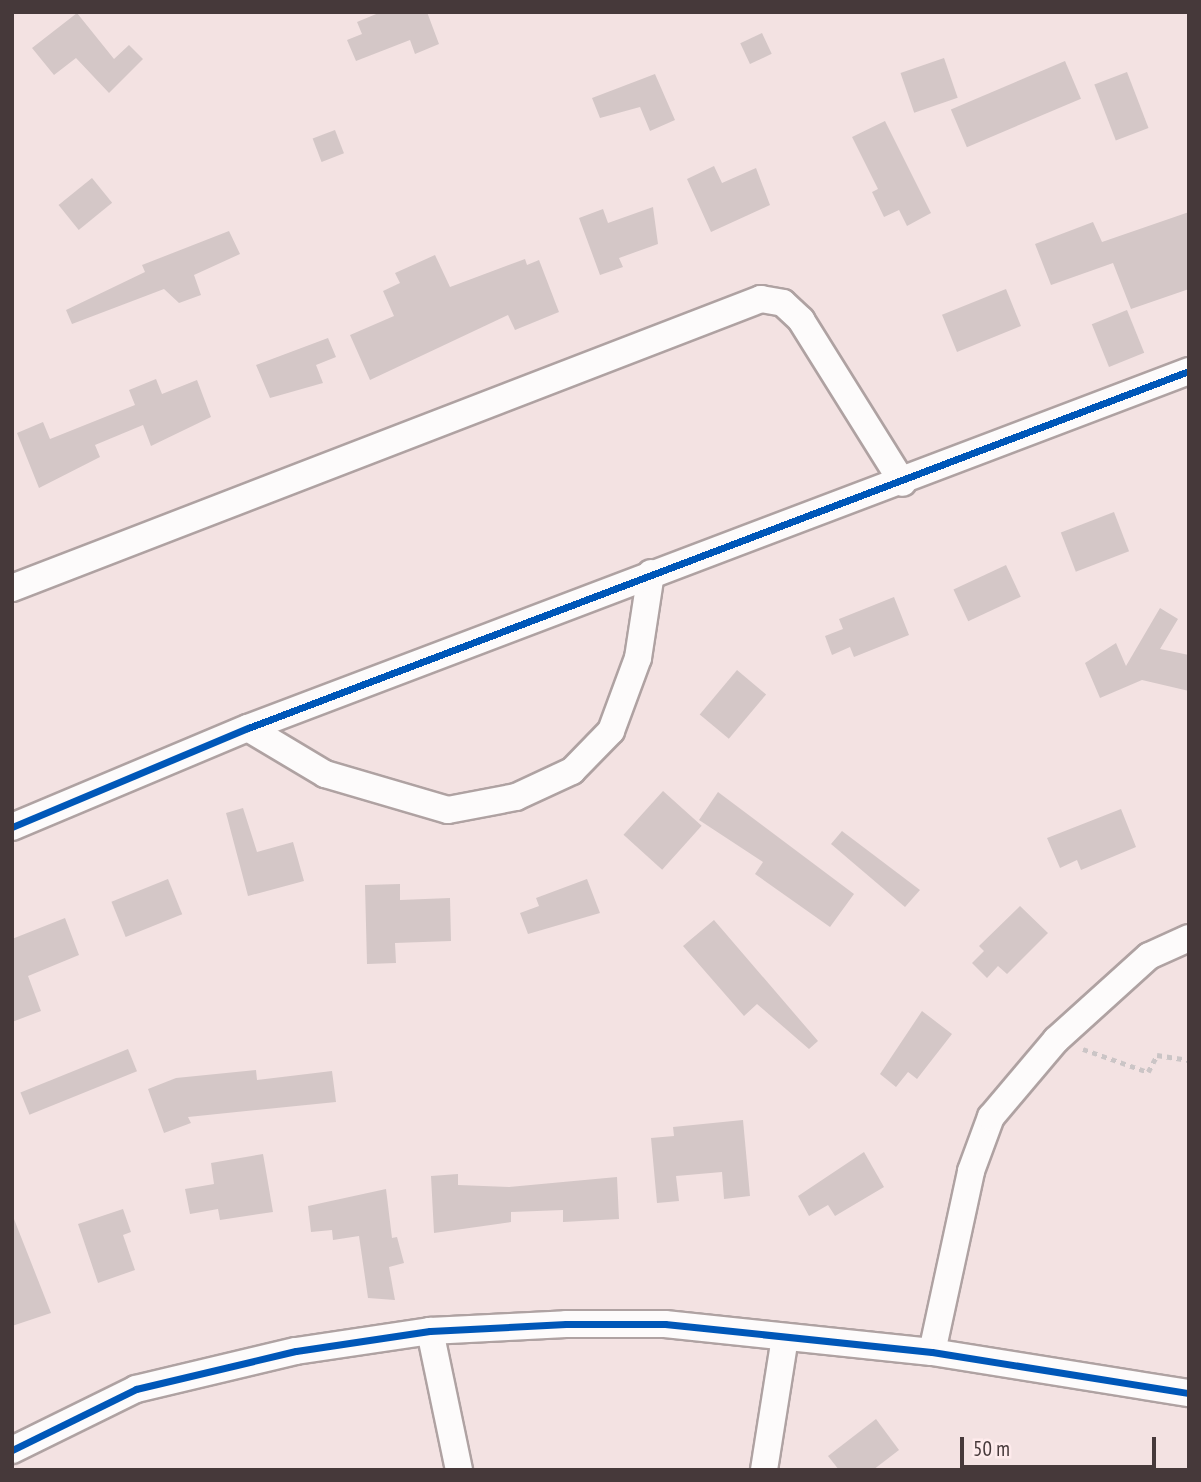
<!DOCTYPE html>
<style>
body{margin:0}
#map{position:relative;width:1201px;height:1482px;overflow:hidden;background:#f3e2e2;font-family:"PT Sans Narrow",sans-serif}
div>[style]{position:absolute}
.building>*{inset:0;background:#d4c7c7;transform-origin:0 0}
.path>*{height:4.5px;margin-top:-2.25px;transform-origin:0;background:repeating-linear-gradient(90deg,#cbc5c6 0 5px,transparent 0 10px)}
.roads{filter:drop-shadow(2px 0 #afa2a2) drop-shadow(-2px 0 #afa2a2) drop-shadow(0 2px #afa2a2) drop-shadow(0 -2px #afa2a2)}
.street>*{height:26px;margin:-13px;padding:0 13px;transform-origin:13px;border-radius:13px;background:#fdfbfb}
.cycleway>*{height:7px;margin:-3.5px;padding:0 3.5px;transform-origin:3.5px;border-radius:3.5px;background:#0057b8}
span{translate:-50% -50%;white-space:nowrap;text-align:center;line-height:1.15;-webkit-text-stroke:5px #feebec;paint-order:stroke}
.frame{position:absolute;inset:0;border:14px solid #46393a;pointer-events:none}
.scale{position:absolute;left:960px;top:1437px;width:196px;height:32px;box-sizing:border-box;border:4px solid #46393a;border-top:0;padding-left:9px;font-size:21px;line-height:24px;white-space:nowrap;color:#46393a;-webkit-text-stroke:5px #feebec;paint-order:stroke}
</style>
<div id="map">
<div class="building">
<i style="clip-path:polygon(381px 12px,427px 12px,439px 44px,415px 54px,410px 40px,356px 61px,347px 40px,362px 34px,357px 22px)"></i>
<i style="clip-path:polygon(77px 13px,114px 59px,129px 45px,143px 59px,109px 93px,76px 58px,54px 75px,32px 48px)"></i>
<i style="left:762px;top:33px;width:23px;height:24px;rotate:65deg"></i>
<i style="left:944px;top:58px;width:42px;height:46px;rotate:71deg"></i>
<i style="left:1065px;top:61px;width:41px;height:124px;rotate:67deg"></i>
<i style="left:1127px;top:72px;width:60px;height:35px;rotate:69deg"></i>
<i style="clip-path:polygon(655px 74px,675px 120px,650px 131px,640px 107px,600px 118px,592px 98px)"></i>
<i style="clip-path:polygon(885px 121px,931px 213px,907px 226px,899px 210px,884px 217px,872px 192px,878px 189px,852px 137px)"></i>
<i style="left:335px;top:130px;width:25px;height:24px;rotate:69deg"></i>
<i style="clip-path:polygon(714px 166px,722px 183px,756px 168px,770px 205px,711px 232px,687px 179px)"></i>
<i style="left:92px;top:178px;width:32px;height:43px;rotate:51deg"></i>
<i style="clip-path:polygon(653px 207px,658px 244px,619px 258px,623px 267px,600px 275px,579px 218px,603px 209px,608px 223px)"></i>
<i style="clip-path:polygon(1189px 212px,1189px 289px,1131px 309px,1113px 263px,1051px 285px,1035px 244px,1093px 222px,1102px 242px)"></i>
<i style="clip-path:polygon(229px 231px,240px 254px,194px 275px,201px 295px,179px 303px,164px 289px,72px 324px,66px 310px,145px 272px,142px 265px)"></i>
<i style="clip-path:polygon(435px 255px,450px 287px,525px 259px,527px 265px,539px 260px,559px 312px,515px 330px,508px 315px,370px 380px,350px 335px,394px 316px,383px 291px,400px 283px,395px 273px)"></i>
<i style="left:1006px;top:289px;width:40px;height:69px;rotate:68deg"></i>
<i style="left:1127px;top:310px;width:46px;height:38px;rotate:68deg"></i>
<i style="clip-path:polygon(328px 338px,336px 357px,316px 365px,323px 383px,270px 398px,256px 365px)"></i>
<i style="clip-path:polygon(156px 379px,162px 394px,197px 380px,211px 417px,151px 446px,143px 425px,95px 445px,100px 457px,39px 488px,17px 433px,43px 422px,50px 439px,135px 405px,129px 390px)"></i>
<i style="left:1114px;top:512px;width:42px;height:57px;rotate:69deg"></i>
<i style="left:1006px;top:565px;width:35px;height:58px;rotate:65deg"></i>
<i style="clip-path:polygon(894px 597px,909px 635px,854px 657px,850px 647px,832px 655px,825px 636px,843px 629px,839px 619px)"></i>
<i style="clip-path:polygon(1160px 608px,1178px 619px,1160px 649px,1189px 655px,1189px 691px,1142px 680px,1100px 698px,1085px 663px,1116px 643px,1126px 666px)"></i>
<i style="left:737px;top:670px;width:38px;height:58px;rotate:40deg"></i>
<i style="left:663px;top:791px;width:52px;height:59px;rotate:42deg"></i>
<i style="clip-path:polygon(718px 792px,854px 894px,830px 927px,755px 874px,763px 862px,699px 820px)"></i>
<i style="clip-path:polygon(243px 808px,257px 852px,293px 842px,304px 881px,248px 896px,226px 813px)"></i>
<i style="clip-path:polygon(1121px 809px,1136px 847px,1081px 870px,1077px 860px,1060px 868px,1047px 838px)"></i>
<i style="clip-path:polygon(842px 831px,920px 890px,905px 907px,831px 844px)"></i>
<i style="left:168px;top:879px;width:38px;height:61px;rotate:68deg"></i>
<i style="clip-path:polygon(587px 879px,600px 913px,528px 934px,520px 913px,539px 906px,536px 898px)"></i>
<i style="clip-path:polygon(400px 884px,400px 900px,450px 898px,451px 941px,395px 943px,396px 963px,367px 964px,365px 885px)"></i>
<i style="clip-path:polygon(1020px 906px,1048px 933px,1007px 974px,998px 966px,987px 978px,972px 963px,984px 951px,979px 946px)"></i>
<i style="clip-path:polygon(65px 918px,79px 955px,28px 976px,41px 1011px,12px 1022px,12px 939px)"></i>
<i style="clip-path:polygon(714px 920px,818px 1041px,809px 1049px,757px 1004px,744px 1016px,683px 946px)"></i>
<i style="clip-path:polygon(922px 1011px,952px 1034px,917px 1079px,908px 1072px,896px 1087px,880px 1074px)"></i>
<i style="left:128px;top:1049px;width:24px;height:116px;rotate:68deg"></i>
<i style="clip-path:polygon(256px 1070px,257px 1080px,332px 1071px,336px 1102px,188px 1117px,191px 1123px,164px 1133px,148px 1089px,176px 1078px)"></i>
<i style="clip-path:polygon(743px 1120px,750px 1196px,724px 1199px,722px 1172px,676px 1176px,679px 1201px,657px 1203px,651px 1138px,674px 1136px,673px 1127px)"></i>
<i style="clip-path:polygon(864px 1152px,884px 1187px,835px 1216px,828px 1205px,809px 1216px,798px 1196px)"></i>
<i style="clip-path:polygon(263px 1154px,273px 1212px,220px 1220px,218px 1209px,190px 1214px,185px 1189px,214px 1184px,211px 1163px)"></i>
<i style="clip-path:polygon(458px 1174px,458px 1185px,509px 1187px,617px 1177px,619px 1219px,563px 1222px,563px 1210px,511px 1212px,511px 1222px,434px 1233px,431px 1176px)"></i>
<i style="clip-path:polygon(386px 1189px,392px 1238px,397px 1237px,404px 1263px,389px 1267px,395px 1300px,368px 1298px,359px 1236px,333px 1240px,332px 1230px,311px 1232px,308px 1206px)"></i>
<i style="clip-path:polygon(123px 1209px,131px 1232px,123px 1235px,135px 1270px,98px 1283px,78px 1224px)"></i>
<i style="clip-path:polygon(12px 1214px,51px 1313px,12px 1326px)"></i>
<i style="clip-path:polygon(876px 1419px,899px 1450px,873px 1470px,839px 1470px,828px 1456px)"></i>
</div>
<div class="path">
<i style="left:1083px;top:1049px;width:69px;rotate:19.5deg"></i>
<i style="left:1148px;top:1072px;width:19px;rotate:-62deg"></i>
<i style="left:1157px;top:1055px;width:32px;rotate:9deg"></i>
</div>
<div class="roads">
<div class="street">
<i style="left:12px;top:588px;width:803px;rotate:-21.1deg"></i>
<i style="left:761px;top:299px;width:22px;rotate:10deg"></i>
<i style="left:783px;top:303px;width:25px;rotate:43deg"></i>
<i style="left:801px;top:320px;width:192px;rotate:58deg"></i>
<i style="left:248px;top:728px;width:90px;rotate:30.9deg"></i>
<i style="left:325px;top:774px;width:128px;rotate:16.3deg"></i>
<i style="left:448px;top:810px;width:69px;rotate:-10.8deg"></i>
<i style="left:516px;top:797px;width:62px;rotate:-24.9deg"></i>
<i style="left:572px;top:771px;width:56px;rotate:-45.7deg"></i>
<i style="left:611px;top:731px;width:78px;rotate:-69.7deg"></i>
<i style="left:638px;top:658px;width:86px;rotate:-81.3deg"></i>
<i style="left:12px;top:827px;width:256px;rotate:-22.8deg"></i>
<i style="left:248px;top:728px;width:1006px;rotate:-20.78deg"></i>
<i style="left:430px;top:1331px;width:142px;rotate:78.2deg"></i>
<i style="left:932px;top:1352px;width:185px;rotate:-77.8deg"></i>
<i style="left:971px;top:1171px;width:58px;rotate:-69.7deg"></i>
<i style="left:991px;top:1117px;width:101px;rotate:-49.8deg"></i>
<i style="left:1056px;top:1040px;width:125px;rotate:-42.1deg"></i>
<i style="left:1149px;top:956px;width:44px;rotate:-24.2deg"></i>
<i style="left:12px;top:1450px;width:138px;rotate:-26.2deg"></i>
<i style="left:136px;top:1389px;width:164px;rotate:-13.4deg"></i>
<i style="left:296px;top:1351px;width:135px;rotate:-8.5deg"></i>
<i style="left:430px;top:1331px;width:136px;rotate:-2.9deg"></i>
<i style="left:566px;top:1324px;width:99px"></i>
<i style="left:665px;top:1324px;width:268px;rotate:6deg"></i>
<i style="left:932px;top:1352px;width:260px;rotate:9.1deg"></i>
<i style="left:764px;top:1470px;width:134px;rotate:-81deg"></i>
</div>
</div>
<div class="cycleway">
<i style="left:12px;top:827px;width:256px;rotate:-22.8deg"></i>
<i style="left:248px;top:728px;width:1006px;rotate:-20.78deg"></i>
<i style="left:12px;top:1450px;width:138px;rotate:-26.2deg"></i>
<i style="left:136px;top:1389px;width:164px;rotate:-13.4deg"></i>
<i style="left:296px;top:1351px;width:135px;rotate:-8.5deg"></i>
<i style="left:430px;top:1331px;width:136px;rotate:-2.9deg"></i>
<i style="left:566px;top:1324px;width:99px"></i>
<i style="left:665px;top:1324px;width:268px;rotate:6deg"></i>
<i style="left:932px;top:1352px;width:260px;rotate:9.1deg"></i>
</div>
<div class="frame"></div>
<div class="scale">50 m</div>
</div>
